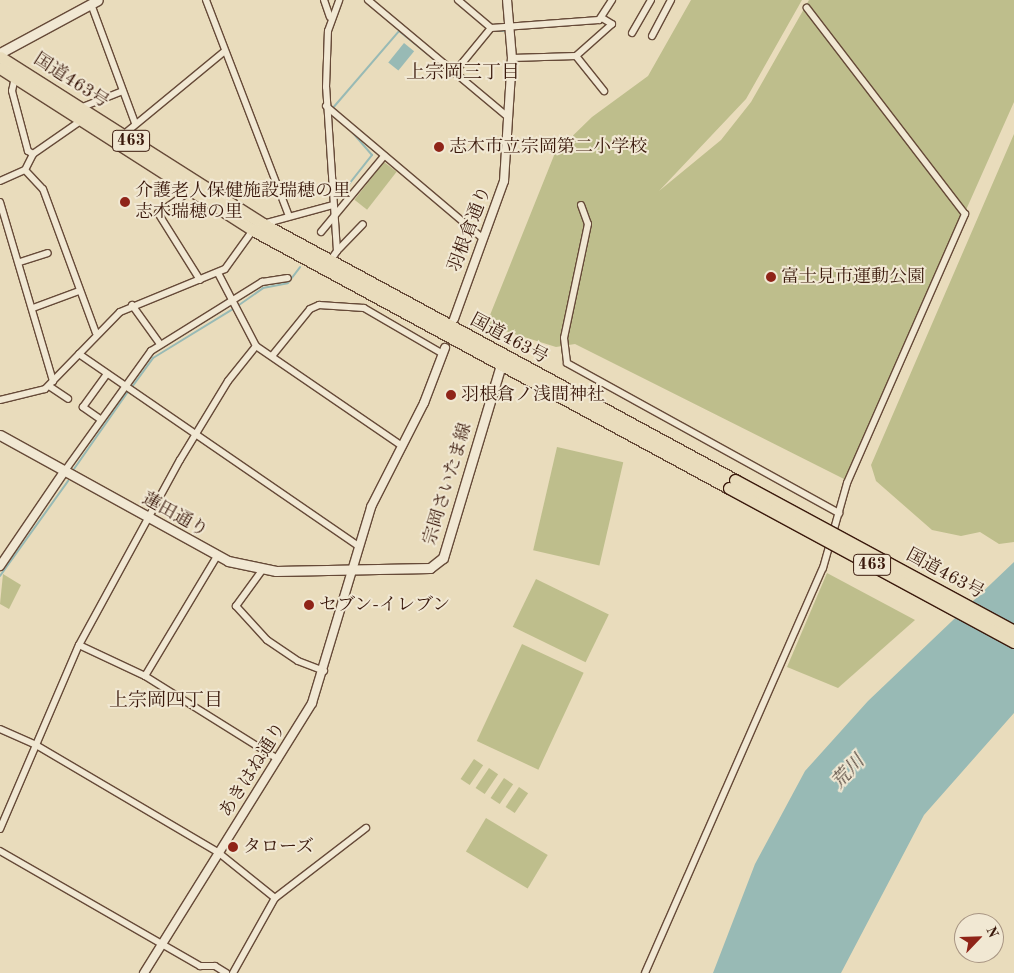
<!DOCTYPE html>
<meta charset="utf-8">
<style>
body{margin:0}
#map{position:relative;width:1014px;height:973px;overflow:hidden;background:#e9dcbc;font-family:"Old Standard TT","Noto Serif JP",serif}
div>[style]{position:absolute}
.green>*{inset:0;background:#bebe8c;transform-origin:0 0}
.water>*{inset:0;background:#98bab5;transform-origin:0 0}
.stream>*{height:2px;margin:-1px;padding:0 1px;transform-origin:1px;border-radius:1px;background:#98bab5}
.roads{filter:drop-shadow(1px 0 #664a38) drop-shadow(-1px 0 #664a38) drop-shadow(0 1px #664a38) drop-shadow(0 -1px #664a38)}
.minor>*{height:6px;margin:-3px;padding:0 3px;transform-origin:3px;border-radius:3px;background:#f1e8d3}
.tertiary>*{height:8px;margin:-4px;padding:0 4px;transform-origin:4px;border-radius:4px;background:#f1e8d3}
.secondary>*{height:9px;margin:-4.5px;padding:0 4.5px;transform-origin:4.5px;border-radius:4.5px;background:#f1e8d3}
.trunk>*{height:11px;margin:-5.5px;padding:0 5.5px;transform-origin:5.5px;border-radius:5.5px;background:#e9dcbc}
.bridges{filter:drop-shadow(1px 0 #3a190c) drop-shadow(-1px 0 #3a190c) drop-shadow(0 1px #3a190c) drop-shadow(0 -1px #3a190c)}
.trunk-bridge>*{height:11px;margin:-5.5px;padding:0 5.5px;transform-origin:5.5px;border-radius:5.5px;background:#e9dcbc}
.dots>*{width:14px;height:14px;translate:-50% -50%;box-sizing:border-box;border:2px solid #f1e8d3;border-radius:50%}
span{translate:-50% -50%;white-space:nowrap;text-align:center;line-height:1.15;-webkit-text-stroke:4px #f1e8d3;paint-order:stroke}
.shield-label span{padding:1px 4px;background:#f1e8d3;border:1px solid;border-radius:4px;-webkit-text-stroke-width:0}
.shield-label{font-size:16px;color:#3a190c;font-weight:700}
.street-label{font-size:18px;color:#3a190c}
.poi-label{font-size:18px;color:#3a190c}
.left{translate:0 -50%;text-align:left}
.neighbourhood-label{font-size:19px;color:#3a190c}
.water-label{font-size:19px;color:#56493f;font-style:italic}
.north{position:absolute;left:954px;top:913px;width:50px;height:50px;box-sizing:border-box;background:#f1e8d3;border:1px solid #a89583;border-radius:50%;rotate:66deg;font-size:14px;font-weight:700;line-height:20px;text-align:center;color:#3a190c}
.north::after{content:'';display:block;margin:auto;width:18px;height:22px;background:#8f2418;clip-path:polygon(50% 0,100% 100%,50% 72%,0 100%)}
</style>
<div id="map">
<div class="green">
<i style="clip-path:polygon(691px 0,802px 0,746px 99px,659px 191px,721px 140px,751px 102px,809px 0,1014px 0,1014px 102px,846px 480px,575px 344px,556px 347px,486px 325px,555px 153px,592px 117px,648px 76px)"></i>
<i style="clip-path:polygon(1014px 134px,1014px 542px,999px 544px,980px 532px,961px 536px,932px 530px,876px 481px,871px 465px)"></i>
<i style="left:384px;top:162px;width:16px;height:48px;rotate:38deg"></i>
<i style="left:557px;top:447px;width:68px;height:106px;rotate:13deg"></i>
<i style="clip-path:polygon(827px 573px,915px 620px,838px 688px,787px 667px)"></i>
<i style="clip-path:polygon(3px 574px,21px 585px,9px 609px,0 604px)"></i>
<i style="left:536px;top:579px;width:81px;height:53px;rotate:26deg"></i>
<i style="left:522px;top:644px;width:68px;height:107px;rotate:25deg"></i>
<i style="left:474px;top:759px;width:11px;height:24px;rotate:34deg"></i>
<i style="left:489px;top:768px;width:11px;height:24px;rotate:34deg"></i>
<i style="left:504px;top:778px;width:11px;height:24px;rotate:34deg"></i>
<i style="left:519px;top:787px;width:11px;height:24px;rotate:34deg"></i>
<i style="left:486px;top:818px;width:72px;height:39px;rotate:31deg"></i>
</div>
<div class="water">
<i style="left:404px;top:43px;width:13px;height:25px;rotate:39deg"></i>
<i style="clip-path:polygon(1014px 562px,1014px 713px,924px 815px,841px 973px,713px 973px,755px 864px,805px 771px,868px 701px)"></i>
</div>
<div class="stream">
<i style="left:458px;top:73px;width:54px;rotate:-51deg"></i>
<i style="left:492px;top:31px;width:12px"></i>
<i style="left:332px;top:109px;width:103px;rotate:-49.3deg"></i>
<i style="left:399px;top:31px;width:72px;rotate:38.8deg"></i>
<i style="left:338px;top:198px;width:55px;rotate:-51.7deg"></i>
<i style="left:372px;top:155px;width:32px;rotate:-131deg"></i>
<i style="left:239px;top:305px;width:29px;rotate:-35deg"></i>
<i style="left:263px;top:288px;width:25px;rotate:-11deg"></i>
<i style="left:288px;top:283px;width:20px;rotate:-53deg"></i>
<i style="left:132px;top:387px;width:36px;rotate:-54deg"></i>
<i style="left:153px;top:358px;width:94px;rotate:-31.5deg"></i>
<i style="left:74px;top:469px;width:93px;rotate:-55.1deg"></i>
<i style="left:0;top:576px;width:117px;rotate:-54.4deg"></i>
</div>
<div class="roads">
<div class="minor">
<i style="left:206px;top:0;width:229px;rotate:69deg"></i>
<i style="left:324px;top:0;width:18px;rotate:71deg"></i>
<i style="left:368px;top:0;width:182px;rotate:39.9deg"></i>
<i style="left:458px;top:0;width:43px;rotate:40.3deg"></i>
<i style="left:491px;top:28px;width:108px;rotate:-4.2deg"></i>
<i style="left:599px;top:20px;width:24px;rotate:-57deg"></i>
<i style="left:91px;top:4px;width:127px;rotate:69.7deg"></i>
<i style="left:632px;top:33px;width:38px;rotate:-60deg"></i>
<i style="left:652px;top:36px;width:41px;rotate:-62.2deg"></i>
<i style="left:576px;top:56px;width:45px;rotate:51.3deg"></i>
<i style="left:512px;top:58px;width:64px;rotate:-1.8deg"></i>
<i style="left:576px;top:56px;width:48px;rotate:-41.6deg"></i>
<i style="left:612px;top:24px;width:12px;rotate:-149deg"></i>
<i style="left:454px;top:73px;width:58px;rotate:-50.6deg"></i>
<i style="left:15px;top:77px;width:14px;rotate:102deg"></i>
<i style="left:12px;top:91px;width:62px;rotate:75.1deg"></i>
<i style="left:28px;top:151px;width:6px;rotate:31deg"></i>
<i style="left:326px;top:106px;width:203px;rotate:40.2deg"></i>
<i style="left:80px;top:108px;width:46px;rotate:-21.6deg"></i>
<i style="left:123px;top:135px;width:132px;rotate:-39.5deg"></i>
<i style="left:25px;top:170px;width:26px;rotate:47deg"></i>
<i style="left:43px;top:189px;width:153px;rotate:69.8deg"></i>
<i style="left:0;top:181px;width:27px;rotate:-24deg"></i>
<i style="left:25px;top:170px;width:18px;rotate:-63deg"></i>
<i style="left:33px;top:154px;width:60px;rotate:-34.8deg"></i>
<i style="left:190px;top:191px;width:39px;rotate:145deg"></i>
<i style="left:158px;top:213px;width:79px;rotate:57.9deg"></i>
<i style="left:0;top:202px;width:187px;rotate:73.5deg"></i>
<i style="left:581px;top:205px;width:20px;rotate:70deg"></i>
<i style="left:588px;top:224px;width:116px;rotate:101.9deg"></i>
<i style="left:564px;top:338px;width:25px;rotate:83deg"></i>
<i style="left:567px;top:363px;width:311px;rotate:28.9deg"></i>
<i style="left:263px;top:224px;width:73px;rotate:-15.2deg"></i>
<i style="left:321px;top:232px;width:99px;rotate:-50.3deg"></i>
<i style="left:337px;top:251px;width:37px;rotate:-46deg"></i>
<i style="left:330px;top:261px;width:12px;rotate:-55deg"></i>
<i style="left:337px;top:251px;width:164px;rotate:-93.8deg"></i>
<i style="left:326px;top:87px;width:56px;rotate:-88deg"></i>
<i style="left:328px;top:31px;width:33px;rotate:-70deg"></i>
<i style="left:20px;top:262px;width:29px;rotate:-18deg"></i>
<i style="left:218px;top:273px;width:82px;rotate:62.5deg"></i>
<i style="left:256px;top:346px;width:173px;rotate:34.4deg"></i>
<i style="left:132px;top:305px;width:48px;rotate:54.3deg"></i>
<i style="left:33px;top:308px;width:49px;rotate:-20.3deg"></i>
<i style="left:79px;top:354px;width:339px;rotate:34.5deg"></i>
<i style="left:272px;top:356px;width:60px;rotate:-51deg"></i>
<i style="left:310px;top:309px;width:10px;rotate:-24deg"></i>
<i style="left:319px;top:305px;width:45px;rotate:3.8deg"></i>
<i style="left:364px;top:308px;width:91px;rotate:30.2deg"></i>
<i style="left:49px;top:386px;width:23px;rotate:34deg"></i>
<i style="left:0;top:400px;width:46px;rotate:-13.7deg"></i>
<i style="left:45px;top:389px;width:107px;rotate:-45.8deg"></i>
<i style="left:120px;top:312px;width:113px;rotate:-22.3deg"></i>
<i style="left:225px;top:269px;width:48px;rotate:-54.3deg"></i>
<i style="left:100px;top:419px;width:21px;rotate:-145deg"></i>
<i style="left:83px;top:407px;width:41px;rotate:-54deg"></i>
<i style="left:64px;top:472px;width:149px;rotate:-54.3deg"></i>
<i style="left:151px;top:351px;width:131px;rotate:-31.9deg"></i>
<i style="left:262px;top:282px;width:26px;rotate:-9deg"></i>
<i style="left:263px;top:569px;width:46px;rotate:126.1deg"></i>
<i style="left:236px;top:606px;width:46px;rotate:47.6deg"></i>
<i style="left:267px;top:640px;width:37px;rotate:34deg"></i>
<i style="left:298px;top:661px;width:28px;rotate:21deg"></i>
<i style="left:79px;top:645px;width:73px;rotate:25.2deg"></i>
<i style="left:145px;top:676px;width:157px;rotate:32deg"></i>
<i style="left:145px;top:676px;width:140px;rotate:-59deg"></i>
<i style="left:0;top:729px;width:39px;rotate:24deg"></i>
<i style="left:36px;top:745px;width:212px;rotate:30.5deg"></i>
<i style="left:219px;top:853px;width:72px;rotate:38.8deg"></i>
<i style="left:0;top:829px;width:200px;rotate:-66.8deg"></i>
<i style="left:79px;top:645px;width:211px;rotate:-61.4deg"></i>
<i style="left:180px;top:460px;width:92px;rotate:-58.7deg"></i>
<i style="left:228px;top:381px;width:45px;rotate:-51.3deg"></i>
<i style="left:0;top:851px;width:231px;rotate:29.9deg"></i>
<i style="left:200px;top:966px;width:15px"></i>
<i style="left:215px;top:966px;width:13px;rotate:32deg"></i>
<i style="left:233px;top:973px;width:86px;rotate:-60.8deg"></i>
<i style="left:275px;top:898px;width:115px;rotate:-37.6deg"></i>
<i style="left:645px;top:973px;width:442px;rotate:-66.3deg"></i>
<i style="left:823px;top:568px;width:88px;rotate:-74.2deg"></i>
<i style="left:847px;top:483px;width:294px;rotate:-66.3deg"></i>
<i style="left:965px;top:214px;width:260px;rotate:-127.5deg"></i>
</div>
<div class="tertiary">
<i style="left:454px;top:319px;width:147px;rotate:-70.1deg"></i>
<i style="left:504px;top:181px;width:123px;rotate:-86.3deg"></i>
<i style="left:512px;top:58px;width:58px;rotate:-94.9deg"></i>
<i style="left:0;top:566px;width:114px;rotate:-55.8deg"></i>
<i style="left:144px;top:973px;width:318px;rotate:-58.1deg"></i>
<i style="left:312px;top:703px;width:205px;rotate:-73.2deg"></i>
<i style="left:371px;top:507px;width:117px;rotate:-63deg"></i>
<i style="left:424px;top:403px;width:59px;rotate:-69.1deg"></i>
</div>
<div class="secondary">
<i style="left:0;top:53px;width:111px;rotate:-28.4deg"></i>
<i style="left:0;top:435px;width:260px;rotate:28.9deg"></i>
<i style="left:228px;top:561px;width:49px;rotate:11.8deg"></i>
<i style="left:276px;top:571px;width:154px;rotate:-1.1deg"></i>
<i style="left:430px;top:568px;width:16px;rotate:-38deg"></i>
<i style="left:443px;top:558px;width:209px;rotate:-73.3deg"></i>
</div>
<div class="trunk">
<i style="left:0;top:57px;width:312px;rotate:32.4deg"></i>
<i style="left:263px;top:224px;width:537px;rotate:28.47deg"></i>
<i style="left:0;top:68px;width:300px;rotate:32.6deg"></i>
<i style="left:253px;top:230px;width:541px;rotate:28.46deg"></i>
</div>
</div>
<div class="bridges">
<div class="trunk-bridge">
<i style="left:735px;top:480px;width:317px;rotate:28.4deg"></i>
<i style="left:729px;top:488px;width:324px;rotate:28.4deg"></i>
</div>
</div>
<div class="dots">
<i style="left:439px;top:147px;background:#8f2418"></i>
<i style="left:125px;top:202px;background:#8f2418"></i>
<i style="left:771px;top:277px;background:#8f2418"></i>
<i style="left:451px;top:395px;background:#8f2418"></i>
<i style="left:309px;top:605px;background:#8f2418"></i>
<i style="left:233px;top:847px;background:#8f2418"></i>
</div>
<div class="shield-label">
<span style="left:131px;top:141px">463</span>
<span style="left:872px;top:565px">463</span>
</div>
<div class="street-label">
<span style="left:71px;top:81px;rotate:33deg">国道463号</span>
<span style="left:470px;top:229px;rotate:-69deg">羽根倉通り</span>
<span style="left:509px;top:339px;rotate:28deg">国道463号</span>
<span style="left:448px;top:484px;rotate:-73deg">宗岡さいたま線</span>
<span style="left:175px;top:515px;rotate:29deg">蓮田通り</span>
<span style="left:945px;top:574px;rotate:28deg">国道463号</span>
<span style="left:253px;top:770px;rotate:-58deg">あきはね通り</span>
</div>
<div class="poi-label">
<span class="left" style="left:449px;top:147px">志木市立宗岡第二小学校</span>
<span class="left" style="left:135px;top:202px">介護老人保健施設瑞穂の里<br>志木瑞穂の里</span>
<span class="left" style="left:781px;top:277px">富士見市運動公園</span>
<span class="left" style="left:461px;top:395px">羽根倉ノ浅間神社</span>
<span class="left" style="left:319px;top:605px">セブン-イレブン</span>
<span class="left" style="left:243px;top:847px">タローズ</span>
</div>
<div class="neighbourhood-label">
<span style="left:463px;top:74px">上宗岡三丁目</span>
<span style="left:166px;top:702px">上宗岡四丁目</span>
</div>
<div class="water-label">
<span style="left:849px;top:773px;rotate:-47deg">荒川</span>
</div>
<div class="north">N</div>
</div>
